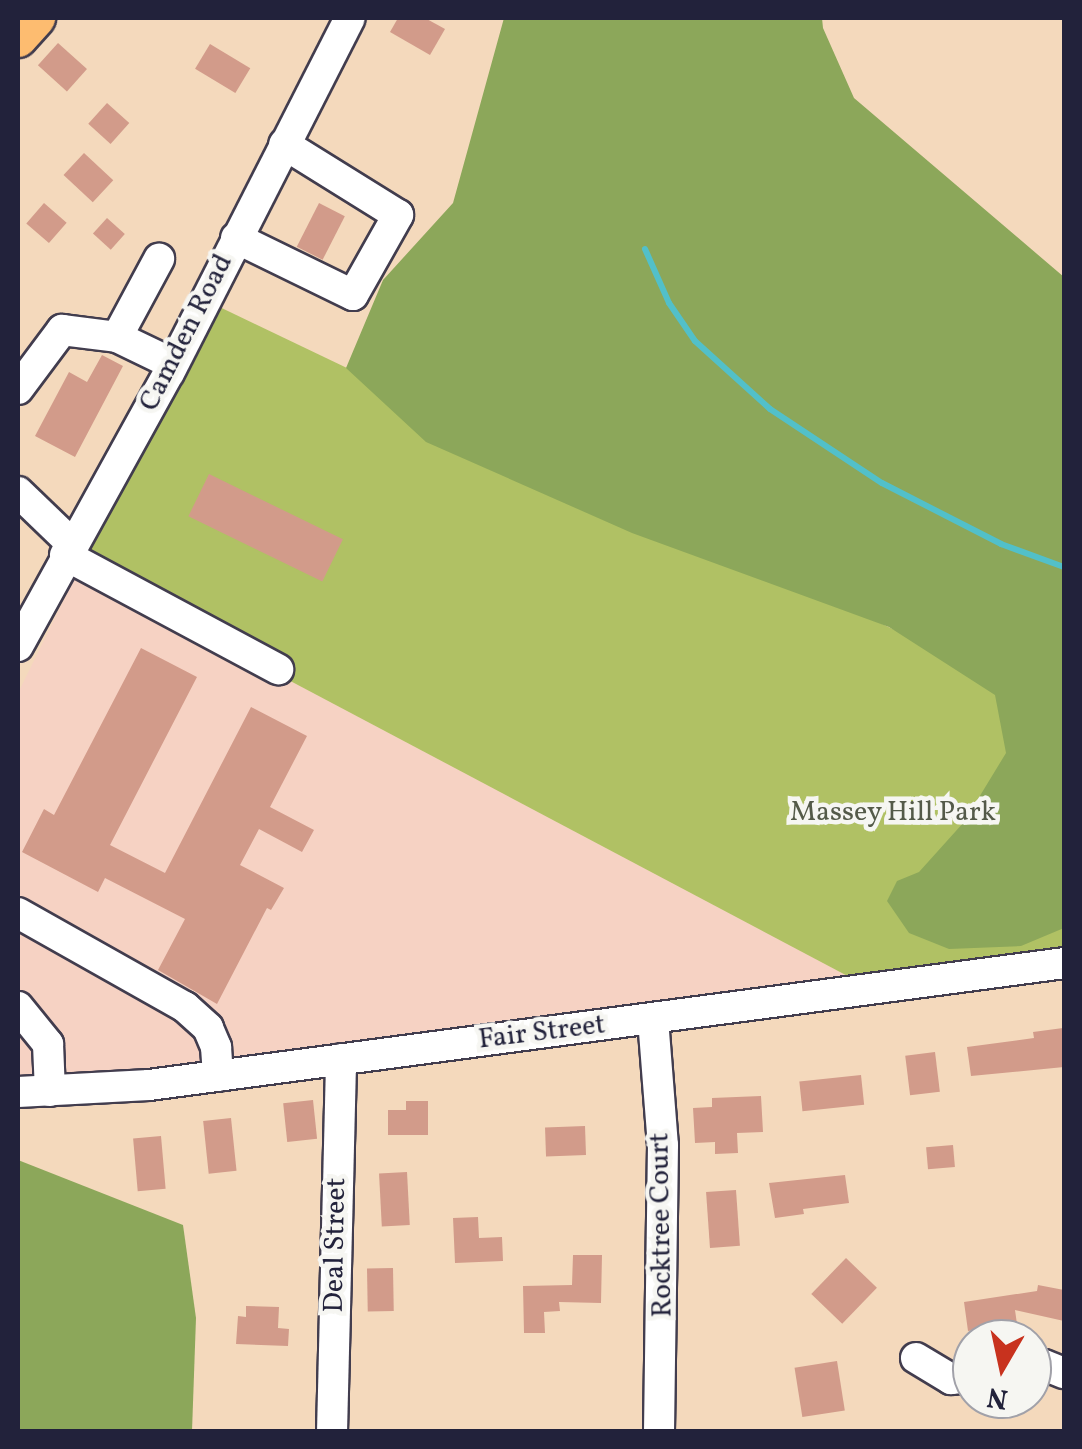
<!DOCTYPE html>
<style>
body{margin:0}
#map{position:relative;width:1082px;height:1449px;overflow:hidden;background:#f4d9bc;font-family:Vollkorn,serif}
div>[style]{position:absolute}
.built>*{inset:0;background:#f6d2c3}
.green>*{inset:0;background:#b0c164}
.forest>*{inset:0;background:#8ca75a}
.stream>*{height:6px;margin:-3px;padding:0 3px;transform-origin:3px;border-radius:3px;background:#52c0c9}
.building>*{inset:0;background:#d29b8a;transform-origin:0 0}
.roads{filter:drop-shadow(2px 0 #423d4e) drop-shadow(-2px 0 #423d4e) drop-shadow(0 2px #423d4e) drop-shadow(0 -2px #423d4e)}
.minor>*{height:30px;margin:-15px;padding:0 15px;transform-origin:15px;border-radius:15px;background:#fff}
.major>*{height:38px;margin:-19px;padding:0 19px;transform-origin:19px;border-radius:19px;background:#fdbc70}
span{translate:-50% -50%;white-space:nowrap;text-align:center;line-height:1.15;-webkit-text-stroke:9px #f6f6f2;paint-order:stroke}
.street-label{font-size:28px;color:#22223b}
.park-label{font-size:28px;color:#545a49}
.frame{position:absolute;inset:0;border:20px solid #22223b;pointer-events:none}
.north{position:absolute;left:952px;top:1319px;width:100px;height:100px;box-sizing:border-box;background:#f6f6f2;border:2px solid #a1a1a9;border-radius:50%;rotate:189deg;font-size:28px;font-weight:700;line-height:40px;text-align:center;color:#22223b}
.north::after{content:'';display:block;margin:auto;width:35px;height:45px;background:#c8321e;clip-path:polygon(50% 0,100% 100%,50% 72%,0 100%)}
</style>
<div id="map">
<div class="built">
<i style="clip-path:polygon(79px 569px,874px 990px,341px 1059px,18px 1084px,18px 693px)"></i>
</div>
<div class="green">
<i style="clip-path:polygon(205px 300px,1064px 711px,1064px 963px,874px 990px,79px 569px)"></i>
</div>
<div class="forest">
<i style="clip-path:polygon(504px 18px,822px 18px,823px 28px,854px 98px,1064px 277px,1064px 928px,1021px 946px,949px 949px,909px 933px,887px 901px,897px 881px,919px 872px,964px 822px,1006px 753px,995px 695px,889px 627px,632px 533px,426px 442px,346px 368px,383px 280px,453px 203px)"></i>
<i style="clip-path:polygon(18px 1160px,183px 1225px,196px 1318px,192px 1431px,18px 1431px)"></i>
</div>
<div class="stream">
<i style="left:645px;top:249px;width:59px;rotate:66deg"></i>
<i style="left:669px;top:303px;width:46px;rotate:55.6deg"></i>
<i style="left:695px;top:341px;width:101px;rotate:42.2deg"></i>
<i style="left:770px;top:409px;width:134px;rotate:33.5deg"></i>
<i style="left:882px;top:483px;width:134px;rotate:27.1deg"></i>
<i style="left:1001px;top:544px;width:67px;rotate:20.1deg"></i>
</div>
<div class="building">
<i style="clip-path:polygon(398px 18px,425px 18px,445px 29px,430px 55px,390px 32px)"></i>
<i style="left:58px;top:43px;width:39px;height:30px;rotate:42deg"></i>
<i style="left:210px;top:44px;width:47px;height:29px;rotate:31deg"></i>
<i style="left:107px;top:103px;width:30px;height:28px;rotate:42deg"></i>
<i style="left:84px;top:153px;width:40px;height:30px;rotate:43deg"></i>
<i style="left:44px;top:203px;width:30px;height:27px;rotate:41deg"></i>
<i style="left:319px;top:203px;width:29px;height:49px;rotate:27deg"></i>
<i style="left:107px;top:218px;width:24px;height:21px;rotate:42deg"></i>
<i style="clip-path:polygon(102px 355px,123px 366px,75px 457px,35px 436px,69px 372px,87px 382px)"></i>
<i style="left:209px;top:474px;width:149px;height:47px;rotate:26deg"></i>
<i style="clip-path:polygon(141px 648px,197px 677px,110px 845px,165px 873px,251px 707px,307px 736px,270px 807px,314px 830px,302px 852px,259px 829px,240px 865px,284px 888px,271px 910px,267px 908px,217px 1004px,158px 970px,185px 919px,105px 878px,98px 892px,22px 852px,44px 809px,54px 815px)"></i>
<i style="clip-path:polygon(1063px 1028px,1064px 1067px,971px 1076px,967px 1047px,1034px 1038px,1033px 1032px)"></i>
<i style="left:935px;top:1052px;width:40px;height:30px;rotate:83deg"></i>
<i style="left:861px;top:1075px;width:30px;height:62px;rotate:84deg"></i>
<i style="clip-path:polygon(761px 1096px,763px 1132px,737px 1133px,738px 1153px,715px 1154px,715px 1142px,695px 1143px,693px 1108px,712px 1107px,712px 1098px)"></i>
<i style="left:313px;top:1100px;width:39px;height:30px;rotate:84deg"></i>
<i style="clip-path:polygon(406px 1101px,428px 1101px,428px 1135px,388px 1135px,388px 1110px,406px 1110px)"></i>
<i style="left:231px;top:1118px;width:53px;height:28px;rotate:84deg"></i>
<i style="left:585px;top:1126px;width:29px;height:40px;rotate:88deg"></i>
<i style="left:161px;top:1136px;width:53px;height:28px;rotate:85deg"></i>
<i style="left:953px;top:1145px;width:22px;height:27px;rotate:85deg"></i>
<i style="left:407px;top:1172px;width:53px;height:28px;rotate:87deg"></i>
<i style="clip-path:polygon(845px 1175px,849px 1203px,803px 1209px,804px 1214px,775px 1218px,769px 1183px)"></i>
<i style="left:736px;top:1190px;width:56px;height:30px;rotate:86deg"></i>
<i style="clip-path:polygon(478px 1217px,479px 1238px,502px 1237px,503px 1261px,455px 1263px,453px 1218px)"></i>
<i style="clip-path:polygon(573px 1255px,602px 1255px,601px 1303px,559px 1302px,560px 1311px,544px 1312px,545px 1333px,524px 1333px,523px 1286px,572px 1285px)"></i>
<i style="left:846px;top:1258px;width:43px;height:50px;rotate:44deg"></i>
<i style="left:393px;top:1268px;width:43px;height:26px;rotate:89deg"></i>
<i style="clip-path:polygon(1038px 1285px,1064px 1290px,1064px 1321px,1015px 1310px,1017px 1324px,968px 1331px,964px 1302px,1037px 1291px)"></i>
<i style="clip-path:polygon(246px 1306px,279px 1307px,278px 1328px,289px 1329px,288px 1346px,236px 1344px,238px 1316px,246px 1317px)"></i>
<i style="left:837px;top:1361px;width:50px;height:43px;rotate:81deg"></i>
</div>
<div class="roads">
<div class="minor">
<i style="left:236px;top:238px;width:130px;rotate:26deg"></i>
<i style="left:353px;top:295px;width:92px;rotate:-60.6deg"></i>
<i style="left:398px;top:215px;width:134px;rotate:-148.1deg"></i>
<i style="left:117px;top:337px;width:62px;rotate:25.7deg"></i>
<i style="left:18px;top:389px;width:74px;rotate:-53.3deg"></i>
<i style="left:62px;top:330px;width:55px;rotate:7.3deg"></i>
<i style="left:117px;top:337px;width:89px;rotate:-61.7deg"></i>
<i style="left:18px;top:492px;width:75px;rotate:43.9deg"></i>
<i style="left:65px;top:555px;width:242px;rotate:28.2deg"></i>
<i style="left:18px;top:646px;width:312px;rotate:-61.1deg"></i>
<i style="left:169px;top:373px;width:398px;rotate:-63deg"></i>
<i style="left:18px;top:913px;width:192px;rotate:29.4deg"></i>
<i style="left:185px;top:1007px;width:31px;rotate:42deg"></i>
<i style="left:208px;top:1028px;width:21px;rotate:67deg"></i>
<i style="left:216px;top:1047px;width:29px;rotate:86deg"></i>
<i style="left:18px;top:1007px;width:48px;rotate:51deg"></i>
<i style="left:48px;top:1044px;width:47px;rotate:87.6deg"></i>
<i style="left:653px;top:1019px;width:126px;rotate:85.5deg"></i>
<i style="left:663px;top:1145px;width:287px;rotate:90.8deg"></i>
<i style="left:18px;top:1092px;width:131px;rotate:-3.1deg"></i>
<i style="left:149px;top:1085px;width:923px;rotate:-7.59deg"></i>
<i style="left:916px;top:1358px;width:41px;rotate:31deg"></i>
<i style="left:951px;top:1379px;width:21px;rotate:-5deg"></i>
<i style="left:1032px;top:1368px;width:12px;rotate:-14deg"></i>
<i style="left:1044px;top:1365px;width:22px;rotate:22deg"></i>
<i style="left:332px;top:1432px;width:373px;rotate:-88.6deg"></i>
</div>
<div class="major">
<i style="left:18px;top:38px;width:27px;rotate:-48deg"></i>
</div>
</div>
<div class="street-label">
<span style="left:187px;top:333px;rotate:-63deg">Camden Road</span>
<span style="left:542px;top:1033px;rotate:-7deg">Fair Street</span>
<span style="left:662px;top:1225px;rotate:-91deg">Rocktree Court</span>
<span style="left:336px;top:1245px;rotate:-89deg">Deal Street</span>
</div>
<div class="park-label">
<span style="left:893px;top:813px">Massey Hill Park</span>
</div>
<div class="frame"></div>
<div class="north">N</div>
</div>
